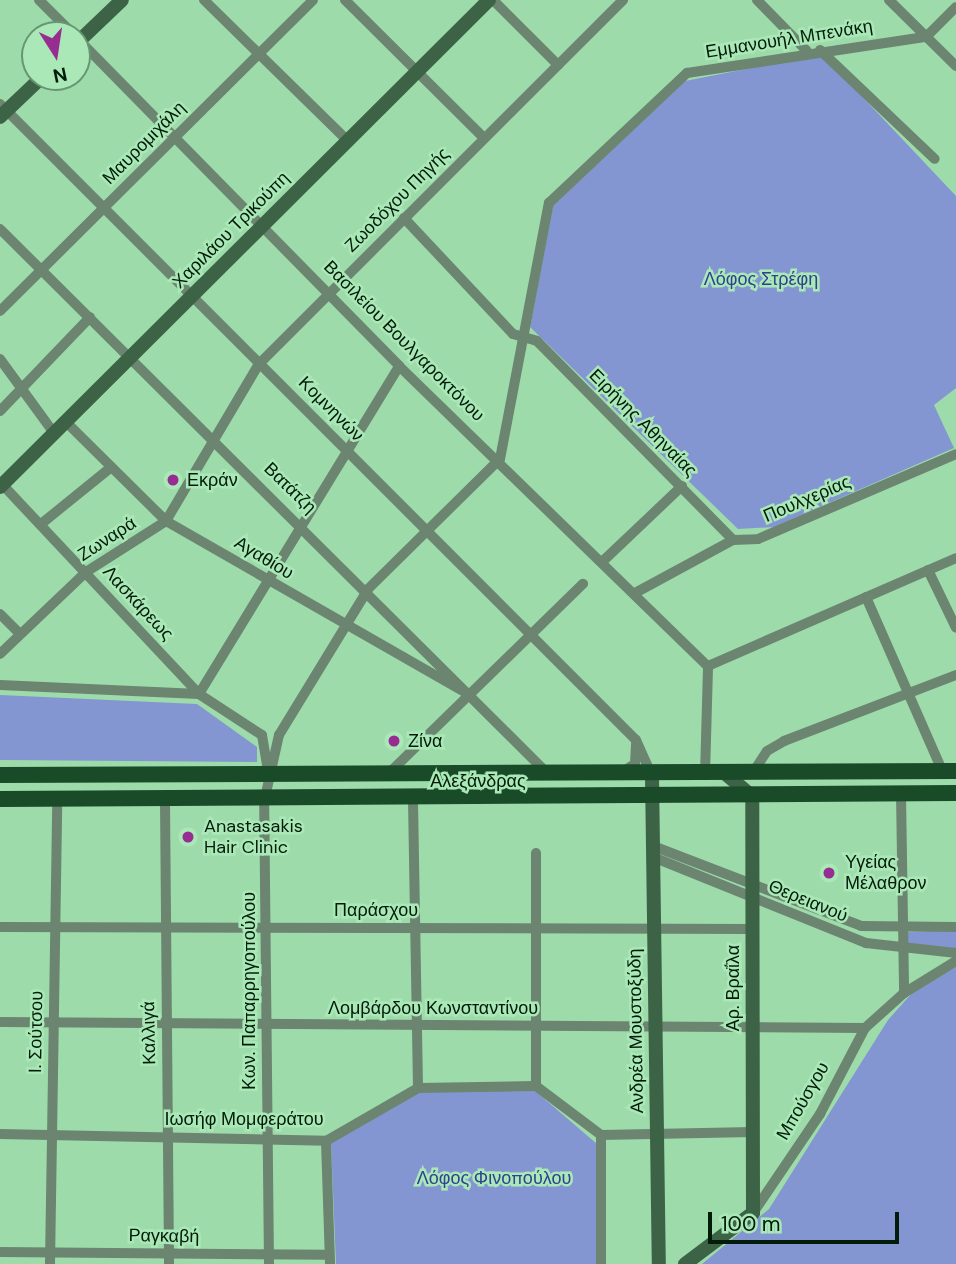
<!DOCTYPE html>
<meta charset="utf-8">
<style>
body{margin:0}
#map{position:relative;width:956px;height:1264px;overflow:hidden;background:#9ddcaa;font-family:"DM Sans",sans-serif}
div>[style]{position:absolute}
.green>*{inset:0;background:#8396d2}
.street>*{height:10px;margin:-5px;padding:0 5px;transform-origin:5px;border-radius:5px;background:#6c8570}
.secondary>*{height:14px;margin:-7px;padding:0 7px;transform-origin:7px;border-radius:7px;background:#3d6346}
.primary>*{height:16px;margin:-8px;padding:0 8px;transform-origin:8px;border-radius:8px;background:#194b28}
.dots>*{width:19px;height:19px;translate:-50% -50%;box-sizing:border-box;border:4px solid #aae9b7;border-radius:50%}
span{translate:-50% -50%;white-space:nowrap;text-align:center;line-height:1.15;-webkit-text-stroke:5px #aae9b7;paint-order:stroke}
.street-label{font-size:18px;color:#031c0a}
.park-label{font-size:18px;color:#30418f}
.poi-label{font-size:18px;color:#031c0a}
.left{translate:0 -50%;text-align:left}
.north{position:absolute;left:21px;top:21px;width:70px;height:70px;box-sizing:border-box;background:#aae9b7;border:2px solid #679772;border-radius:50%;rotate:168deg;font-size:19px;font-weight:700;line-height:28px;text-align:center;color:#031c0a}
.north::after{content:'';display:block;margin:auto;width:24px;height:32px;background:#972d90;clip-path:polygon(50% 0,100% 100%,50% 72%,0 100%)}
.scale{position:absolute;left:708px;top:1212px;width:191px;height:32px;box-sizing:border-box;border:4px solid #031c0a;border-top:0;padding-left:9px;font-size:21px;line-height:24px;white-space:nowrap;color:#031c0a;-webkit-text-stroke:5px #aae9b7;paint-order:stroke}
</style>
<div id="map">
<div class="green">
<i style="clip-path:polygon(822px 54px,956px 196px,956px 388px,934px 405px,954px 448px,774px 527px,738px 529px,530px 327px,553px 206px,685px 81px)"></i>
<i style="clip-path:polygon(0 695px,197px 704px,257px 747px,257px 762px,0 760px)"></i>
<i style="clip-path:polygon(956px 930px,956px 949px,908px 947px,907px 932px)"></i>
<i style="clip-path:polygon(956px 967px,956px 1264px,702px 1264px,769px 1209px,888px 1020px,912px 993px)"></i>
<i style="clip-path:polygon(533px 1089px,597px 1144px,597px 1264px,336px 1264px,331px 1142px,418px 1092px)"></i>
</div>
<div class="street">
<i style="left:39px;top:0;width:49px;rotate:45deg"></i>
<i style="left:204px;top:0;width:202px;rotate:44.4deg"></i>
<i style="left:345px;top:0;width:196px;rotate:44.8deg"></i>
<i style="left:493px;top:0;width:92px;rotate:45deg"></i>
<i style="left:757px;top:0;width:71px;rotate:45.6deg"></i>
<i style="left:889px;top:0;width:94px;rotate:44.6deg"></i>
<i style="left:77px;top:38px;width:460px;rotate:45.5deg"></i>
<i style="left:399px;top:366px;width:431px;rotate:44.2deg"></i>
<i style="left:820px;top:50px;width:158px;rotate:43.5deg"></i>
<i style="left:0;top:104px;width:899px;rotate:45deg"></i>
<i style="left:636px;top:740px;width:39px;rotate:66deg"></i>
<i style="left:404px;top:218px;width:159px;rotate:46.8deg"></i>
<i style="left:513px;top:334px;width:25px;rotate:16deg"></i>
<i style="left:537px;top:341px;width:279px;rotate:45.4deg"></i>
<i style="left:0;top:229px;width:774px;rotate:44.84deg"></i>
<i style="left:0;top:311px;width:441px;rotate:-44.8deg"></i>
<i style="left:0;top:359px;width:92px;rotate:53.9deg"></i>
<i style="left:0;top:411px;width:130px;rotate:-46.2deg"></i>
<i style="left:65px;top:421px;width:142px;rotate:44.7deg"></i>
<i style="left:166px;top:521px;width:342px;rotate:29.8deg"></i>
<i style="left:500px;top:459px;width:261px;rotate:-79.2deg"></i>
<i style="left:549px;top:203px;width:190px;rotate:-43.3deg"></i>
<i style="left:687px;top:73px;width:242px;rotate:-8.6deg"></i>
<i style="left:926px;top:37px;width:42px;rotate:-45deg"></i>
<i style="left:0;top:482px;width:291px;rotate:46.8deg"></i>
<i style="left:199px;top:694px;width:75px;rotate:33.1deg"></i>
<i style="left:262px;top:735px;width:43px;rotate:80.5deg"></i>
<i style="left:41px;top:524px;width:87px;rotate:-39deg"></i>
<i style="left:603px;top:561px;width:109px;rotate:-43.5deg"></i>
<i style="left:928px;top:570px;width:64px;rotate:64.2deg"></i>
<i style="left:635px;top:593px;width:111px;rotate:-28.4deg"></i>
<i style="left:733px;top:540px;width:25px;rotate:-2deg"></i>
<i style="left:758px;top:539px;width:215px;rotate:-23.2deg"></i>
<i style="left:866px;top:597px;width:191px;rotate:66.3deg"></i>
<i style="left:0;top:614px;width:28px;rotate:45deg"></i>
<i style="left:0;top:654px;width:119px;rotate:-43.6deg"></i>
<i style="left:86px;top:572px;width:95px;rotate:-32.5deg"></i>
<i style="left:166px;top:521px;width:182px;rotate:-59.4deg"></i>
<i style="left:259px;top:364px;width:515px;rotate:-45deg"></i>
<i style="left:708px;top:666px;width:270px;rotate:-23.5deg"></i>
<i style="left:0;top:685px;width:199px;rotate:2.6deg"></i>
<i style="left:199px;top:694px;width:384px;rotate:-58.6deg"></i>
<i style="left:622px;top:772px;width:15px;rotate:-32deg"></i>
<i style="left:635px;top:764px;width:21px;rotate:-87deg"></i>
<i style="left:752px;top:774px;width:27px;rotate:-57deg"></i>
<i style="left:767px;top:751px;width:20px;rotate:-30deg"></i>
<i style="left:784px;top:741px;width:184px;rotate:-21deg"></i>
<i style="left:387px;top:775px;width:274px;rotate:-44.3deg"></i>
<i style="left:705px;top:775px;width:109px;rotate:-88.4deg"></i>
<i style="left:901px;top:794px;width:199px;rotate:89.1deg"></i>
<i style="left:165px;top:801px;width:463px;rotate:89.5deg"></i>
<i style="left:413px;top:801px;width:287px;rotate:89deg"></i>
<i style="left:653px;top:846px;width:223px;rotate:21deg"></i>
<i style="left:861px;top:926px;width:95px;rotate:0.6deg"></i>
<i style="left:536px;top:853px;width:233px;rotate:90deg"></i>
<i style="left:653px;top:857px;width:230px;rotate:22deg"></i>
<i style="left:866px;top:943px;width:91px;rotate:6.3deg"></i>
<i style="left:0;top:927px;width:752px;rotate:0.15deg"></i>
<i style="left:0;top:1022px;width:865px;rotate:0.4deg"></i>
<i style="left:0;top:1134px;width:326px;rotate:1.2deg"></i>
<i style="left:326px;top:1141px;width:106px;rotate:-29.9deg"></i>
<i style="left:418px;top:1088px;width:118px;rotate:-1deg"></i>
<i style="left:536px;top:1086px;width:81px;rotate:37deg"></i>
<i style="left:601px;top:1135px;width:152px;rotate:-1.1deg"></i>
<i style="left:601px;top:1135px;width:129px;rotate:90deg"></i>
<i style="left:326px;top:1141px;width:123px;rotate:88.1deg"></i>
<i style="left:753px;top:1213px;width:120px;rotate:-55.9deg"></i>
<i style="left:820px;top:1114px;width:97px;rotate:-62.4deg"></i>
<i style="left:865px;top:1028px;width:52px;rotate:-41.9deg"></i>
<i style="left:904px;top:993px;width:61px;rotate:-31.6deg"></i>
<i style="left:0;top:1252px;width:328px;rotate:0.5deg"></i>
<i style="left:50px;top:1264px;width:464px;rotate:-89.1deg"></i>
<i style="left:269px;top:1264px;width:462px;rotate:-90.6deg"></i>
<i style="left:264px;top:802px;width:69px;rotate:-77.4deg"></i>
<i style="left:279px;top:735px;width:171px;rotate:-58.6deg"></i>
<i style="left:368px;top:589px;width:185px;rotate:-44.6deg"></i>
</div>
<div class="secondary">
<i style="left:77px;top:43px;width:62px;rotate:-43.7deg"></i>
<i style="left:0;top:117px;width:58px;rotate:-43.6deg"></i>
<i style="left:0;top:487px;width:690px;rotate:-44.88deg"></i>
<i style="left:652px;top:776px;width:488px;rotate:89.2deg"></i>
<i style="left:685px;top:1264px;width:85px;rotate:-36.9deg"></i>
<i style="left:753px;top:1213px;width:417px;rotate:-90.1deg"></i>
<i style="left:752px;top:796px;width:33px;rotate:-140deg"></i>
</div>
<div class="primary">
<i style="left:0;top:775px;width:956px;rotate:-0.24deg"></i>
<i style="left:0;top:799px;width:956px;rotate:-0.36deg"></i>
</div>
<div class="dots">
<i style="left:173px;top:480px;background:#972d90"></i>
<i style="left:394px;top:741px;background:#972d90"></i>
<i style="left:188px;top:837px;background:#972d90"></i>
<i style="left:829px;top:873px;background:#972d90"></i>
</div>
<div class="street-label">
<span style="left:789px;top:39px;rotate:-9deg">Εμμανουήλ Μπενάκη</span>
<span style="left:144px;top:143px;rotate:-45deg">Μαυρομιχάλη</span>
<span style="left:397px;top:200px;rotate:-45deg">Ζωοδόχου Πηγής</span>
<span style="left:231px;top:230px;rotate:-45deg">Χαριλάου Τρικούπη</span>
<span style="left:404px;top:341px;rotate:45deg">Βασιλείου Βουλγαροκτόνου</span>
<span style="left:331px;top:409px;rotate:45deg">Κομνηνών</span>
<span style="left:643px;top:423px;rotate:45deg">Ειρήνης Αθηναίας</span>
<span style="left:290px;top:488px;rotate:44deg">Βατάτζη</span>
<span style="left:807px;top:499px;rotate:-23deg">Πουλχερίας</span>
<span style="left:107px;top:539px;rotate:-33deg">Ζωναρά</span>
<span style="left:264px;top:558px;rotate:31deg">Αγαθίου</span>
<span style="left:138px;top:603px;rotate:47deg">Λασκάρεως</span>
<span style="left:478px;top:781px">Αλεξάνδρας</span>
<span style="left:808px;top:901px;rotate:22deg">Θερειανού</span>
<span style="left:376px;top:910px">Παράσχου</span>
<span style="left:733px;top:988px;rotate:-90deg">Αρ. Βραΐλα</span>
<span style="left:249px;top:991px;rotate:-90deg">Κων. Παπαρρηγοπούλου</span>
<span style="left:433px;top:1008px">Λομβάρδου Κωνσταντίνου</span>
<span style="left:636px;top:1031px;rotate:-91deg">Ανδρέα Μουστοξύδη</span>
<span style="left:36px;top:1032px;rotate:-89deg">Ι. Σούτσου</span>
<span style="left:149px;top:1033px;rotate:-91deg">Καλλιγά</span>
<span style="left:803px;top:1101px;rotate:-60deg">Μπούσγου</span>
<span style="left:244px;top:1119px">Ιωσήφ Μομφεράτου</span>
<span style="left:164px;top:1236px;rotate:1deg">Ραγκαβή</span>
</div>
<div class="park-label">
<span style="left:761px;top:279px">Λόφος Στρέφη</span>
<span style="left:494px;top:1178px">Λόφος Φινοπούλου</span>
</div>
<div class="poi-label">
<span class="left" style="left:187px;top:480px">Εκράν</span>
<span class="left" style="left:408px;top:741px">Ζίνα</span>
<span class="left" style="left:204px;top:837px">Anastasakis<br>Hair Clinic</span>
<span class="left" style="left:845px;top:873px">Υγείας<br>Μέλαθρον</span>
</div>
<div class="north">N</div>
<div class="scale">100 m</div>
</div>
